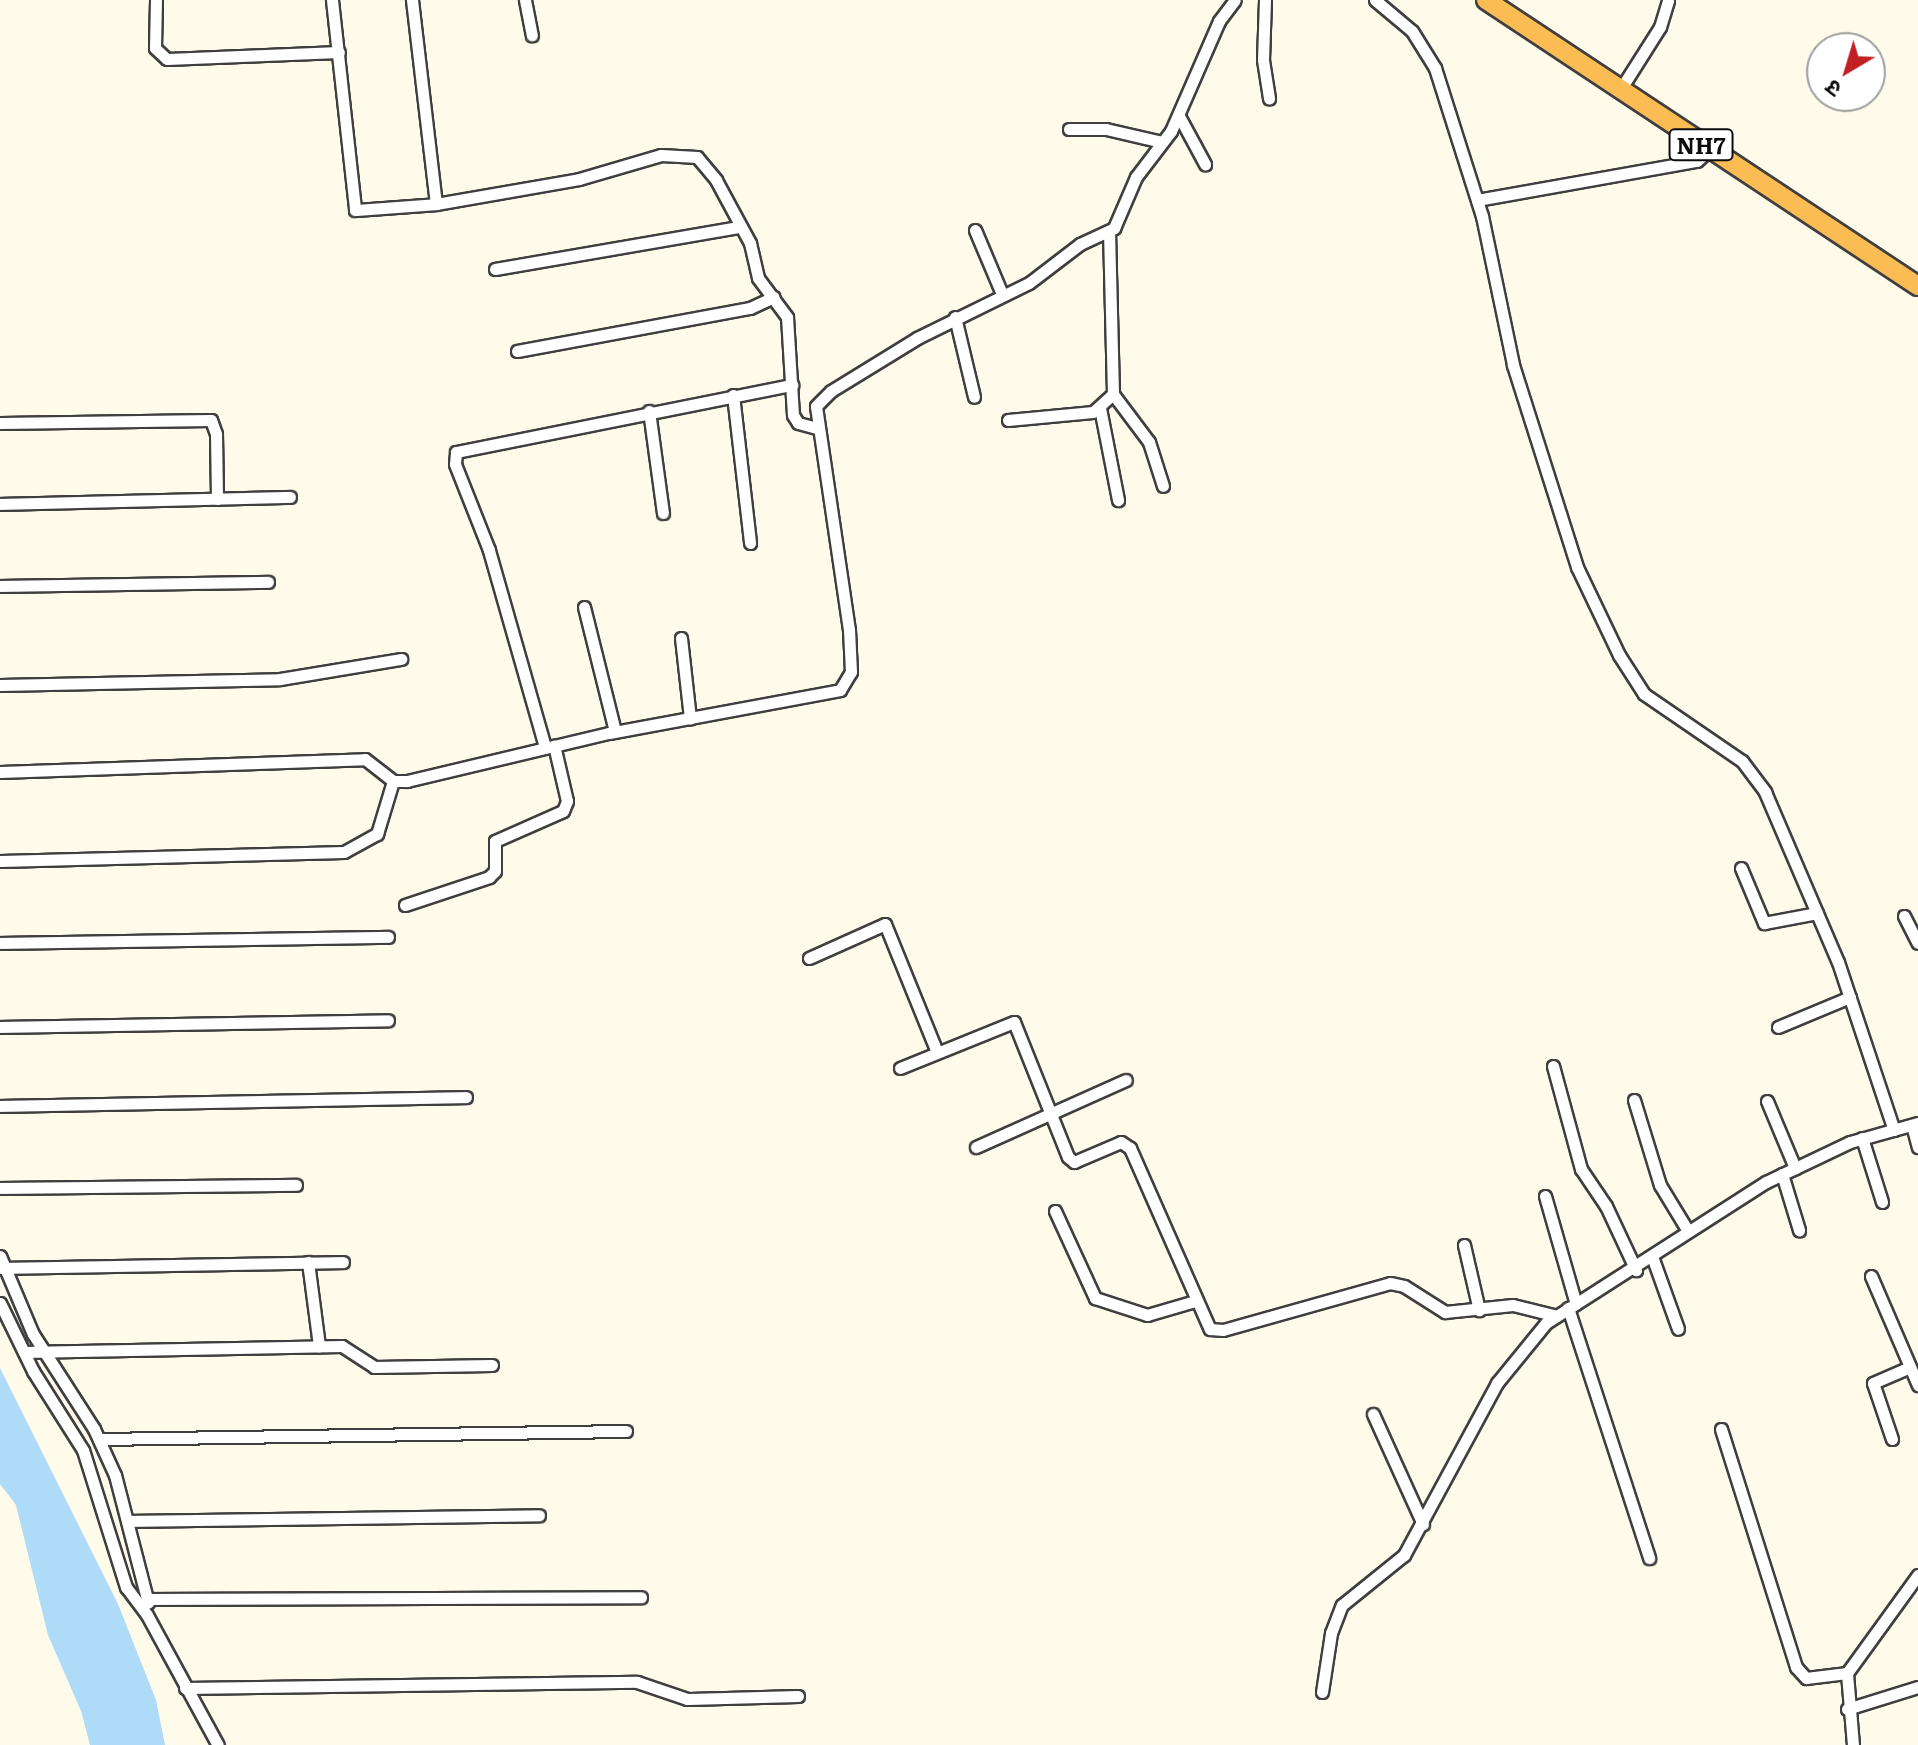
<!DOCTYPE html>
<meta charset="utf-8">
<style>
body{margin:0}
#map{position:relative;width:1918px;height:1745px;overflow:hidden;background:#fffbea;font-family:Literata,"Noto Sans Devanagari",serif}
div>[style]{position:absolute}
.water>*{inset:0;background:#addbf8}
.roads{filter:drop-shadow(2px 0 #3f3f3f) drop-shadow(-2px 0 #3f3f3f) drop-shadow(0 2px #3f3f3f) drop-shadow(0 -2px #3f3f3f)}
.minor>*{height:11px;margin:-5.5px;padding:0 5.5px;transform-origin:5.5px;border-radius:5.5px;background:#fff}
.trunk>*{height:18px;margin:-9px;padding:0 9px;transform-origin:9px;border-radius:9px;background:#fcbc54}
span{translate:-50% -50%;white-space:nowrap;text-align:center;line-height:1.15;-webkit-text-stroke:8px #fff;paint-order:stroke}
.shield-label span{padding:2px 6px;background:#fff;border:2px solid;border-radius:6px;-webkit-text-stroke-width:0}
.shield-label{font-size:22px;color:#0c0c0c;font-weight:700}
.north{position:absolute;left:1806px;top:32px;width:80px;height:80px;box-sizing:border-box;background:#fff;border:2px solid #9e9e9e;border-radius:50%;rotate:218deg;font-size:22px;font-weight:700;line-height:32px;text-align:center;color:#0c0c0c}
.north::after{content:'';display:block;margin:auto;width:28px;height:36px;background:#c01f24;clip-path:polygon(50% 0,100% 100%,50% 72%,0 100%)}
</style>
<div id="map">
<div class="water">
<i style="clip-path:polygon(0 1368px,118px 1604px,156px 1700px,165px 1745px,90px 1745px,81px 1711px,48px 1635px,16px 1505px,0 1484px)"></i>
</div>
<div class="roads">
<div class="minor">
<i style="left:156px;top:0;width:48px;rotate:91.2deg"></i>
<i style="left:155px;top:48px;width:16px;rotate:43deg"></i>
<i style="left:167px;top:59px;width:172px;rotate:-2.3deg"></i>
<i style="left:332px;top:0;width:211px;rotate:83.7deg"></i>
<i style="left:355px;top:210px;width:81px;rotate:-4.2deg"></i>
<i style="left:412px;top:0;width:205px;rotate:83.3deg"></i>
<i style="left:436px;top:204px;width:145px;rotate:-9.9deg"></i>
<i style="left:579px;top:179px;width:85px;rotate:-16.3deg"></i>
<i style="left:661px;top:155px;width:36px;rotate:3deg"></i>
<i style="left:697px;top:157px;width:30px;rotate:50deg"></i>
<i style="left:716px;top:180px;width:72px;rotate:61.6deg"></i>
<i style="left:750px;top:243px;width:36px;rotate:77deg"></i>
<i style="left:758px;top:278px;width:49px;rotate:53.4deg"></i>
<i style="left:787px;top:317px;width:98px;rotate:86.5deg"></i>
<i style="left:793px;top:415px;width:9px;rotate:58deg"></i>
<i style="left:798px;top:423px;width:20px;rotate:15deg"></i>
<i style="left:525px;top:0;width:36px;rotate:79deg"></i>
<i style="left:1265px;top:0;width:60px;rotate:91.9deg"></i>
<i style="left:1263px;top:60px;width:39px;rotate:81deg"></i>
<i style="left:1375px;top:0;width:48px;rotate:40deg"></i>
<i style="left:1412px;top:31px;width:44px;rotate:58.1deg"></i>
<i style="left:1435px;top:68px;width:155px;rotate:72.4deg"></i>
<i style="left:1482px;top:216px;width:152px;rotate:78.2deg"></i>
<i style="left:1513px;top:365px;width:212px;rotate:72.4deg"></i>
<i style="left:1577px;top:567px;width:98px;rotate:64.5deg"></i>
<i style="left:1619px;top:655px;width:46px;rotate:57.3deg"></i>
<i style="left:1644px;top:694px;width:119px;rotate:34.4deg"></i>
<i style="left:1742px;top:761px;width:39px;rotate:53deg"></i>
<i style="left:1765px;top:792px;width:185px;rotate:66.8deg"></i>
<i style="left:1838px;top:962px;width:177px;rotate:71.6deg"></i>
<i style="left:1620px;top:90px;width:75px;rotate:-57.6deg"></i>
<i style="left:1660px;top:27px;width:28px;rotate:-73deg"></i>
<i style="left:1179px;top:116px;width:55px;rotate:61.6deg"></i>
<i style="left:1069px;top:129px;width:37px"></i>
<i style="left:1106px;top:129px;width:57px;rotate:13.1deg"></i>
<i style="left:1477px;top:200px;width:223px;rotate:-10.1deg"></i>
<i style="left:1697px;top:161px;width:16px;rotate:-43deg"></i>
<i style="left:975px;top:230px;width:69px;rotate:67.1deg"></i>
<i style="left:495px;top:269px;width:247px;rotate:-9.8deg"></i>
<i style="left:955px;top:317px;width:82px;rotate:76.6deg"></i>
<i style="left:517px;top:351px;width:237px;rotate:-10.5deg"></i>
<i style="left:750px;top:308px;width:26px;rotate:-25deg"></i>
<i style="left:1113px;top:394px;width:60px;rotate:53.1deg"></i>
<i style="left:1149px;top:442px;width:46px;rotate:72.3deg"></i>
<i style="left:733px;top:395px;width:149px;rotate:83.4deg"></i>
<i style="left:1100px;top:408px;width:94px;rotate:78.9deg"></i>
<i style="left:649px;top:411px;width:103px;rotate:82.2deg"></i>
<i style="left:1008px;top:420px;width:85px;rotate:-5.4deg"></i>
<i style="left:1093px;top:412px;width:27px;rotate:-42deg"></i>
<i style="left:1113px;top:394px;width:163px;rotate:-91.4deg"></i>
<i style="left:0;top:423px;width:211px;rotate:-0.8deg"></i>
<i style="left:211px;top:420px;width:15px;rotate:70deg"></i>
<i style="left:216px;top:434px;width:65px;rotate:89.1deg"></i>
<i style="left:0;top:504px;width:290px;rotate:-1.4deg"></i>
<i style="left:0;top:586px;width:268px;rotate:-0.9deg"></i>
<i style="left:584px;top:607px;width:128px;rotate:76deg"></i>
<i style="left:681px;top:638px;width:81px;rotate:83.6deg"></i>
<i style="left:0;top:685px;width:280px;rotate:-1.2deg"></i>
<i style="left:280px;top:679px;width:123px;rotate:-9.4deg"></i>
<i style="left:545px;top:747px;width:205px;rotate:-105.9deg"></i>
<i style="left:489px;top:550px;width:92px;rotate:-111.6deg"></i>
<i style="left:455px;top:464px;width:12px;rotate:-85deg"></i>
<i style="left:456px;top:452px;width:343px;rotate:-11.3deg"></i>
<i style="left:0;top:772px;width:365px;rotate:-2deg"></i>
<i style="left:365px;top:759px;width:36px;rotate:38deg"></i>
<i style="left:393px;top:781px;width:14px"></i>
<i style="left:407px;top:781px;width:208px;rotate:-13.4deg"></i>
<i style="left:609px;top:733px;width:235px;rotate:-10.5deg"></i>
<i style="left:840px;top:690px;width:21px;rotate:-59deg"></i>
<i style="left:851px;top:672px;width:42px;rotate:-92.7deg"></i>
<i style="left:849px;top:630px;width:226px;rotate:-98.4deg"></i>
<i style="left:816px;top:406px;width:21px;rotate:-45deg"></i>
<i style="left:831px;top:391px;width:101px;rotate:-31.6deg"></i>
<i style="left:917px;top:338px;width:125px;rotate:-26.2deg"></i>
<i style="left:1029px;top:283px;width:64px;rotate:-37.4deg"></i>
<i style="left:1080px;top:244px;width:38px;rotate:-25deg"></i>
<i style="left:1114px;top:228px;width:56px;rotate:-66.7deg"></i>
<i style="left:1136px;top:177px;width:58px;rotate:-52.7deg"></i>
<i style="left:1171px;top:131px;width:120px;rotate:-66.4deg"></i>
<i style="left:1219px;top:21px;width:26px;rotate:-53deg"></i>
<i style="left:0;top:861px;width:344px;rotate:-1.5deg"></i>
<i style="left:344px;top:852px;width:38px;rotate:-29deg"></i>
<i style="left:377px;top:834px;width:55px;rotate:-73.2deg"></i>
<i style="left:1741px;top:868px;width:60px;rotate:67.3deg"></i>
<i style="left:1764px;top:923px;width:54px;rotate:-10.7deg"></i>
<i style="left:405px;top:905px;width:89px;rotate:-18.4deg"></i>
<i style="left:489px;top:877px;width:8px;rotate:-45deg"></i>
<i style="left:495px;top:871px;width:30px;rotate:-90deg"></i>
<i style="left:495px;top:841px;width:74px;rotate:-23.8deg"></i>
<i style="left:563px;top:811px;width:11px;rotate:-68deg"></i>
<i style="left:567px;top:801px;width:57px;rotate:-103.1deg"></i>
<i style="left:1904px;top:916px;width:30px;rotate:63deg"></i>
<i style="left:0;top:943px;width:388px;rotate:-0.9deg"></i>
<i style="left:809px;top:958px;width:83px;rotate:-24.1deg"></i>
<i style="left:885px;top:924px;width:138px;rotate:67.9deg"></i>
<i style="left:0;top:1027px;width:388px;rotate:-1deg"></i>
<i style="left:1778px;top:1027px;width:78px;rotate:-22.6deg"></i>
<i style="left:1553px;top:1066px;width:107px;rotate:74.8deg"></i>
<i style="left:1581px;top:1169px;width:45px;rotate:56deg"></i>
<i style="left:1606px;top:1206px;width:71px;rotate:64.9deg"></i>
<i style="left:900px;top:1068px;width:123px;rotate:-22deg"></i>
<i style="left:1014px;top:1022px;width:145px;rotate:68.2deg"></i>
<i style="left:1068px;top:1157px;width:8px;rotate:40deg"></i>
<i style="left:1074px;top:1162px;width:51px;rotate:-23.1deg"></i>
<i style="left:1121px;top:1142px;width:11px;rotate:34deg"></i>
<i style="left:1130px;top:1148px;width:198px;rotate:66.2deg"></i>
<i style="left:1210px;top:1329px;width:13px;rotate:4deg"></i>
<i style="left:1223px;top:1330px;width:173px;rotate:-15.7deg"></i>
<i style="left:1390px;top:1283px;width:14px;rotate:12deg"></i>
<i style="left:1404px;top:1286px;width:49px;rotate:32.4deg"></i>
<i style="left:1445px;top:1312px;width:68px;rotate:-5.9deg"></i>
<i style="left:1513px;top:1305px;width:45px;rotate:14deg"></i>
<i style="left:1634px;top:1100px;width:89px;rotate:73deg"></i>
<i style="left:1660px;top:1185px;width:54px;rotate:58.7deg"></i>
<i style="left:1767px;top:1101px;width:73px;rotate:67.3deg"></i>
<i style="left:0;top:1106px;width:466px;rotate:-1.1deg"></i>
<i style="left:1912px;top:1125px;width:23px;rotate:75deg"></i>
<i style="left:1862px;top:1138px;width:67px;rotate:72.6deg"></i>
<i style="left:976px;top:1147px;width:164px;rotate:-24.1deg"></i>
<i style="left:1782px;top:1174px;width:59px;rotate:73.1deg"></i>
<i style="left:0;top:1188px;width:296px;rotate:-0.6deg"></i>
<i style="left:1545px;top:1196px;width:112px;rotate:74deg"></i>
<i style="left:1055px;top:1211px;width:96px;rotate:65.3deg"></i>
<i style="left:1095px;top:1298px;width:55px;rotate:18.1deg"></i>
<i style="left:1147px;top:1315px;width:50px;rotate:-16.3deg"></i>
<i style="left:1464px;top:1245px;width:67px;rotate:77deg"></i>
<i style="left:0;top:1256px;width:85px;rotate:67.1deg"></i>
<i style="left:33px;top:1334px;width:113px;rotate:57.3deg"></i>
<i style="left:94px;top:1429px;width:51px;rotate:65.5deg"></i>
<i style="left:115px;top:1475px;width:132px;rotate:75.5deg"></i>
<i style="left:1653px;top:1259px;width:74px;rotate:70.3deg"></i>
<i style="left:308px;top:1262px;width:85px;rotate:82.5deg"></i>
<i style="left:1px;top:1268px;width:342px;rotate:-1deg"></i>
<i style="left:1871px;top:1276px;width:119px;rotate:66.7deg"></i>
<i style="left:0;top:1303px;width:76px;rotate:64.1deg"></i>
<i style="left:33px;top:1371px;width:93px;rotate:57.7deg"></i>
<i style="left:83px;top:1450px;width:144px;rotate:72.6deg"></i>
<i style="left:126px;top:1587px;width:35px;rotate:53deg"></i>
<i style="left:147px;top:1615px;width:148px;rotate:61.4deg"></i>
<i style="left:1568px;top:1308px;width:263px;rotate:72deg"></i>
<i style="left:24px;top:1352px;width:318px;rotate:-1.1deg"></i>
<i style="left:342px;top:1346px;width:38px;rotate:33deg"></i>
<i style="left:374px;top:1367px;width:118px;rotate:-1deg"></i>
<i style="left:1373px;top:1414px;width:121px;rotate:65.6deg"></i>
<i style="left:1721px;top:1429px;width:250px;rotate:72.5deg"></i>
<i style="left:1796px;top:1667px;width:15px;rotate:48deg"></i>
<i style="left:1806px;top:1678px;width:41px;rotate:-7deg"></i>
<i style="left:99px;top:1439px;width:527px;rotate:-0.87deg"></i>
<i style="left:1892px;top:1439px;width:59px;rotate:-108.7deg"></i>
<i style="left:1873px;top:1383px;width:40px;rotate:-23.4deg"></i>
<i style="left:129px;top:1521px;width:410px;rotate:-0.8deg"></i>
<i style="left:148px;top:1599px;width:493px;rotate:-0.2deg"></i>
<i style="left:185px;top:1688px;width:452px;rotate:-0.8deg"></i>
<i style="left:637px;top:1682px;width:53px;rotate:18.8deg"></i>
<i style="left:687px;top:1699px;width:111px;rotate:-1.5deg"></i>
<i style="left:1322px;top:1692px;width:60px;rotate:-81.3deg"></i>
<i style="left:1331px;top:1633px;width:30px;rotate:-69deg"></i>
<i style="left:1342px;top:1605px;width:80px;rotate:-38.9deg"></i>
<i style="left:1404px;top:1555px;width:196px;rotate:-61.6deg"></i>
<i style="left:1497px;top:1383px;width:77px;rotate:-50.8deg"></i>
<i style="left:1546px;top:1323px;width:261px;rotate:-32.7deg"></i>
<i style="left:1766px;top:1182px;width:93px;rotate:-25.5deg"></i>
<i style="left:1850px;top:1142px;width:71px;rotate:-15.6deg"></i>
<i style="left:1847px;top:1709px;width:74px;rotate:-17.2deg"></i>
<i style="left:1853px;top:1745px;width:72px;rotate:-94.8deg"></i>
<i style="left:1847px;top:1673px;width:121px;rotate:-54.1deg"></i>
</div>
<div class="trunk">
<i style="left:1486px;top:0;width:518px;rotate:33.51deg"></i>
</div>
</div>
<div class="shield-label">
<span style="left:1701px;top:145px">NH7</span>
</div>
<div class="north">उ</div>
</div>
